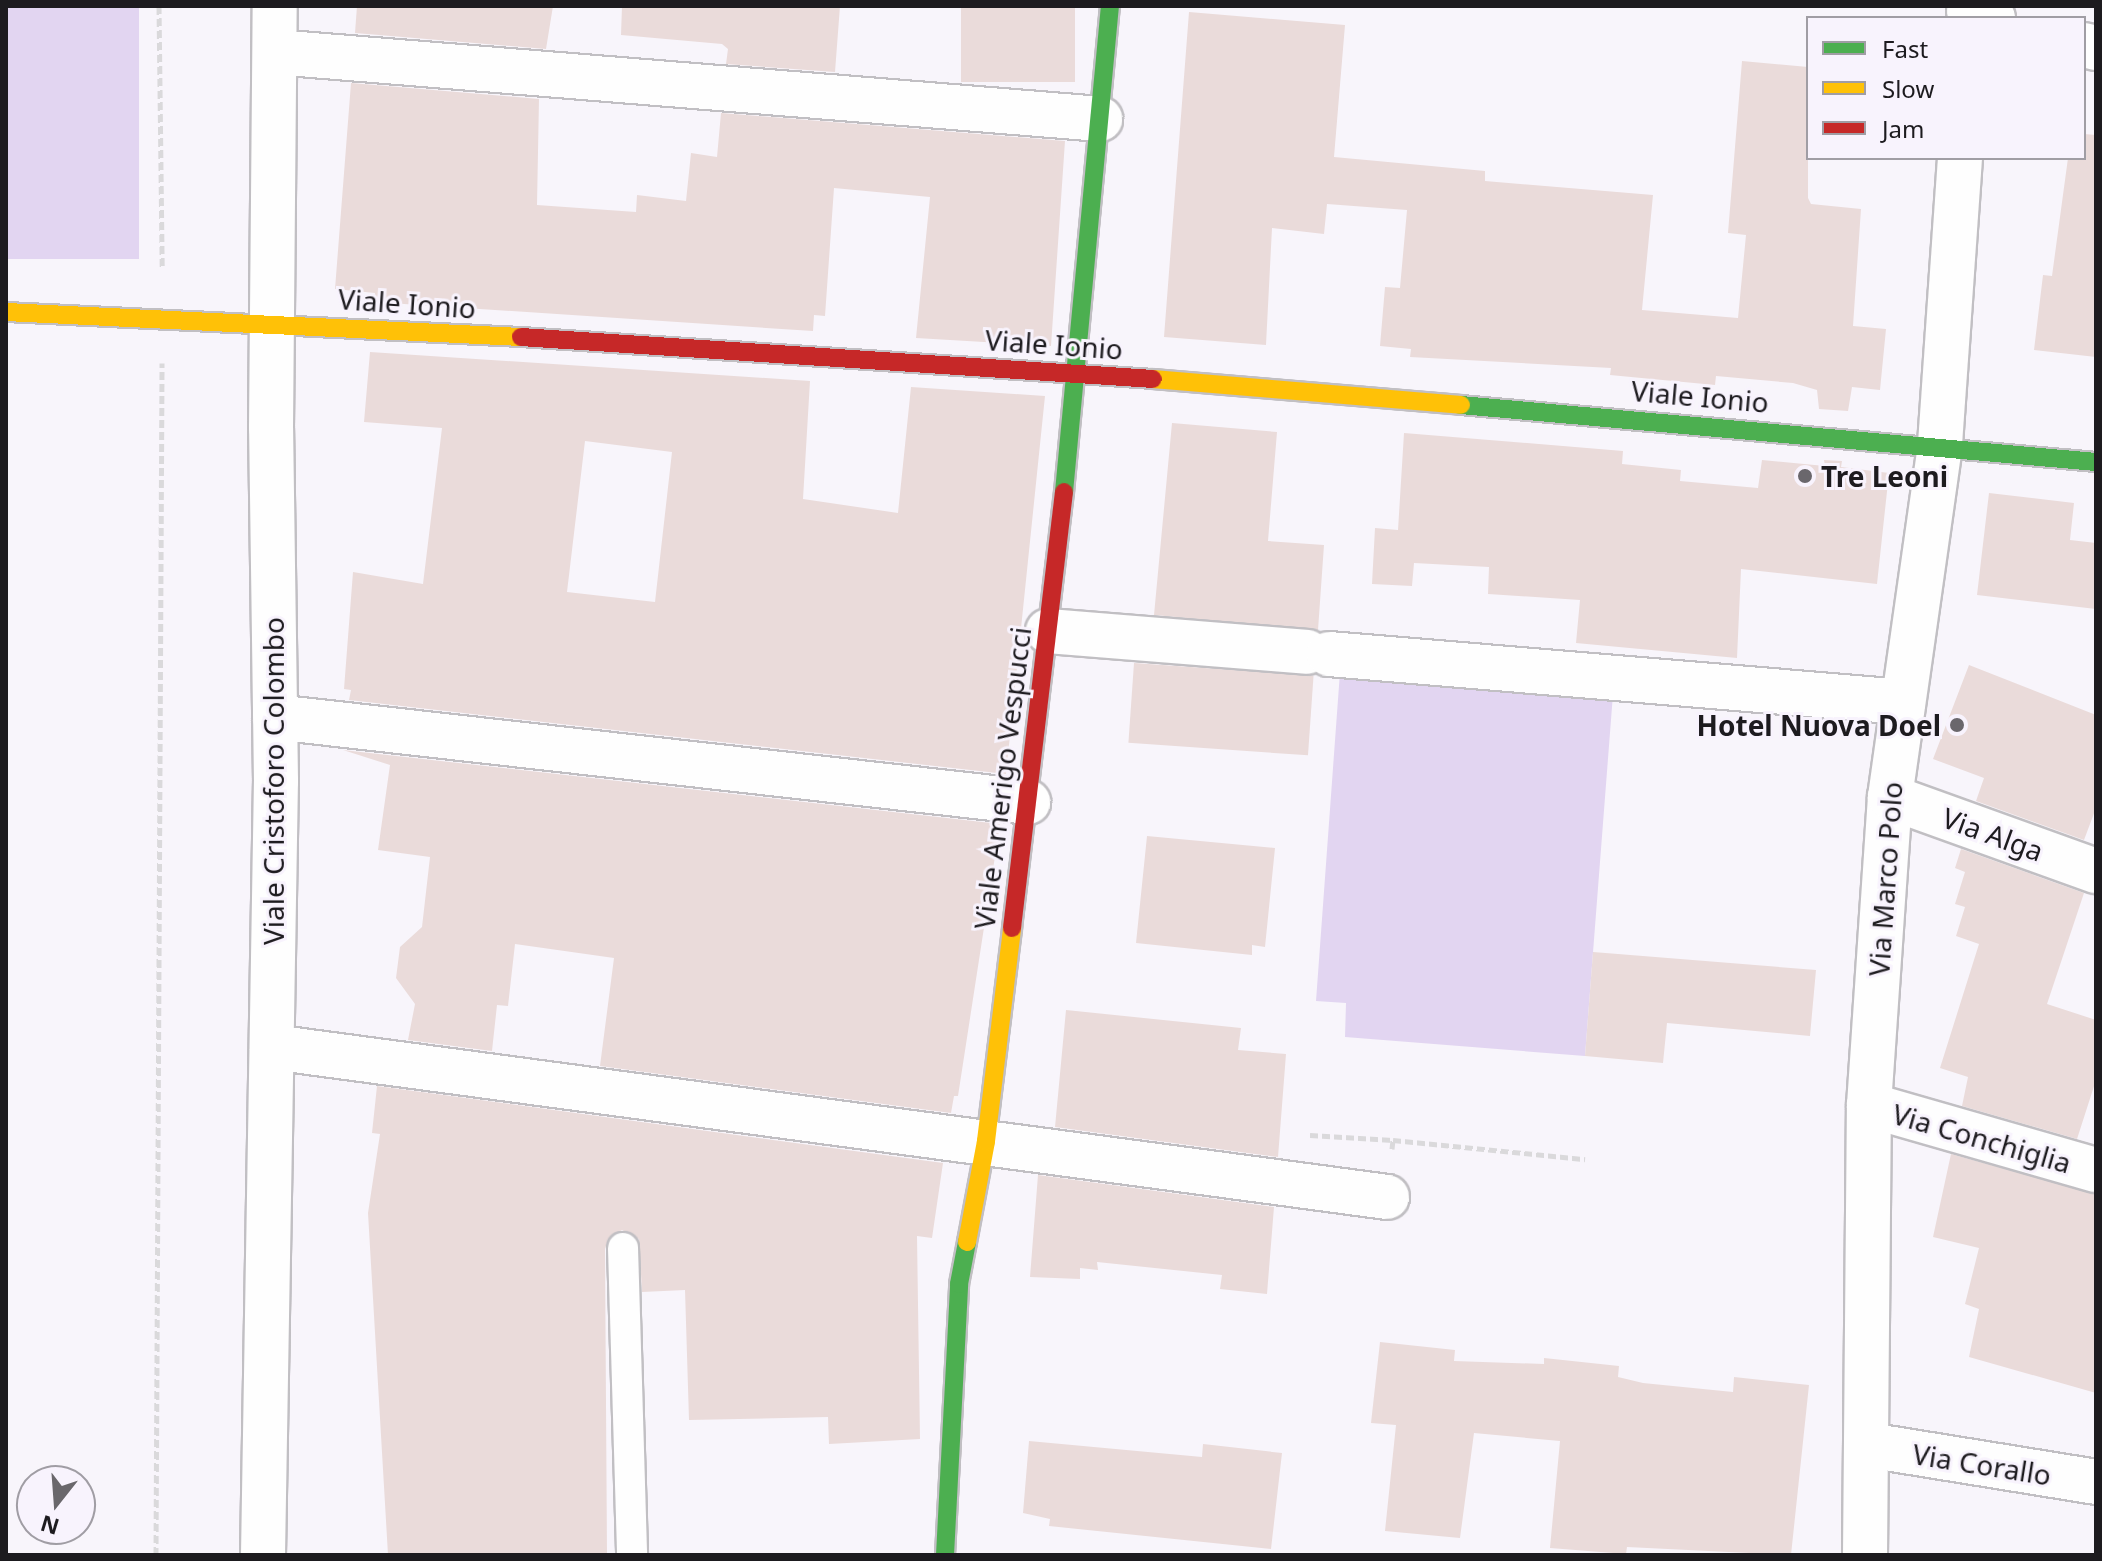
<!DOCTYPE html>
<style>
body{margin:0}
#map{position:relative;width:2102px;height:1561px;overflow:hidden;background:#f8f5fb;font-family:"Noto Sans",sans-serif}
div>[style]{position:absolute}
.green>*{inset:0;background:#e2d5f1;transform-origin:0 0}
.building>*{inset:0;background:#eadbda;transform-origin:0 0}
.path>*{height:5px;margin-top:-2.5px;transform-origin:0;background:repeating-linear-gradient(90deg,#dad9db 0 8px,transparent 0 12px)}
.roads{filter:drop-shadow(2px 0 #c1bfc3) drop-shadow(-2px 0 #c1bfc3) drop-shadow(0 2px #c1bfc3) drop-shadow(0 -2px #c1bfc3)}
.lane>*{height:30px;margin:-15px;padding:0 15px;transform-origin:15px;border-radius:15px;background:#fefefe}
.street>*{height:44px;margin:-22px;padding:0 22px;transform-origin:22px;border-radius:22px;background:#fefefe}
.fast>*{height:18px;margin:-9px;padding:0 9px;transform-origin:9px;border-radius:9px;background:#4caf50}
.slow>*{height:18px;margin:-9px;padding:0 9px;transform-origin:9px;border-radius:9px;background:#ffc107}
.jam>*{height:18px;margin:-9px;padding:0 9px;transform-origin:9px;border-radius:9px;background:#c62828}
.dots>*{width:22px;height:22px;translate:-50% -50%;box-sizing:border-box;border:4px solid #f8f3fd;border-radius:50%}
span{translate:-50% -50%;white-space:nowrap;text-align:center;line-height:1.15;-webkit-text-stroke:6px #f8f3fd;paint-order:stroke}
.street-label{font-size:28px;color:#1d1b1f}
.poi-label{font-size:28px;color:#1d1b1f;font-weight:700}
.left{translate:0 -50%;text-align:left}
.right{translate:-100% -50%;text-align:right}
.frame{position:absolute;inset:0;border:8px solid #1d1b1f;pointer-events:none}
.legend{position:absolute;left:1806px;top:16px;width:280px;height:144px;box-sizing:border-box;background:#f8f3fd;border:2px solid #a09da4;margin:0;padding:10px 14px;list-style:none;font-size:24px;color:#1d1b1f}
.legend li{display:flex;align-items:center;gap:16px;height:40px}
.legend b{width:40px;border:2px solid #a09da4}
.north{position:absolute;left:16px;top:1465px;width:80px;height:80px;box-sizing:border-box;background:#f8f3fd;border:2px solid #a09da4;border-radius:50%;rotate:197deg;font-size:22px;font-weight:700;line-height:32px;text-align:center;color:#1d1b1f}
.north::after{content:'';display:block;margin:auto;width:28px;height:36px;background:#6a676c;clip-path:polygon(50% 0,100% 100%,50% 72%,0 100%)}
</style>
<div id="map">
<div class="green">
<i style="left:6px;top:6px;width:133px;height:253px"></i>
<i style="clip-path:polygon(1340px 672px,1613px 694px,1585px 1056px,1345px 1037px,1346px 1003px,1316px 1001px)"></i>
</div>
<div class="building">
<i style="clip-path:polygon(357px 6px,553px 6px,546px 49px,355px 33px)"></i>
<i style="clip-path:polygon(622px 6px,840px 6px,835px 72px,726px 64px,728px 49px,722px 44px,621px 35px)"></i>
<i style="left:961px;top:6px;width:114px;height:76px"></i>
<i style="clip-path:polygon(1189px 12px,1345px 25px,1334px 157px,1485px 171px,1485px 181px,1653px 195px,1642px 310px,1738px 318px,1746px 235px,1728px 233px,1742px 61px,1808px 67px,1808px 198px,1811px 204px,1861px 209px,1853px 326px,1886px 329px,1880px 390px,1852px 387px,1848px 411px,1819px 409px,1817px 390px,1793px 383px,1716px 376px,1715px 385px,1610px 375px,1611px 368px,1410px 357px,1411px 349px,1380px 346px,1385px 287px,1400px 288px,1407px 210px,1327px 204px,1324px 234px,1272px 228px,1266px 345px,1164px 337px)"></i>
<i style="clip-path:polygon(351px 83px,539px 99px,537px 205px,636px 212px,637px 195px,686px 201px,691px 153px,717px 157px,721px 113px,1065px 141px,1051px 346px,916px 338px,930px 197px,834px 188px,825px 316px,814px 315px,813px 331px,374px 302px,375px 293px,335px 289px)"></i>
<i style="clip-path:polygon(2084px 134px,2096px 135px,2096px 357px,2034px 350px,2043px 275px,2052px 276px,2068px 158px,2084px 158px)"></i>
<i style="clip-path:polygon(evenodd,370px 352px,810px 381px,803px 499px,898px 513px,911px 387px,1045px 396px,1006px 774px,349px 700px,351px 690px,344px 689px,353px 572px,423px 584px,442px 428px,364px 422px,370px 352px,585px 441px,672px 452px,655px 602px,567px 592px,585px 441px)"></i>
<i style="clip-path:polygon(1172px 423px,1277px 432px,1268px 541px,1324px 545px,1318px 630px,1154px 615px)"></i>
<i style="clip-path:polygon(1404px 433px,1623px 451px,1622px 464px,1681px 470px,1680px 481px,1758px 488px,1762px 460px,1825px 466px,1824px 460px,1842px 461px,1841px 467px,1889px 473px,1877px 584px,1741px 569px,1737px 658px,1576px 643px,1580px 600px,1488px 594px,1489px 567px,1414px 563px,1412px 586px,1372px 584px,1375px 528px,1398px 530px)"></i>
<i style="clip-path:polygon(1989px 493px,2074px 503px,2070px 540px,2096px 543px,2096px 609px,1977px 595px)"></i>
<i style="left:1134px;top:663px;width:180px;height:80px;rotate:4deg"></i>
<i style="clip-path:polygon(1969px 665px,2096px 715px,2096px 808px,2084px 840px,1976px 801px,1984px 778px,1933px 759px)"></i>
<i style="clip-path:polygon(343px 750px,1000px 824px,958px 1096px,954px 1096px,951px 1113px,600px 1066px,614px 958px,515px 944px,508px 1006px,497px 1005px,492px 1051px,408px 1040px,415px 1004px,396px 978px,400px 947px,422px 927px,430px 857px,378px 850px,390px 765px)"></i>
<i style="clip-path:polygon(1147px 836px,1275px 848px,1265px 947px,1252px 945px,1252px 955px,1136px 943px)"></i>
<i style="clip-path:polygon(1961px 849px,2084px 893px,2047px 1004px,2096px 1020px,2096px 1080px,2077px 1139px,1962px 1106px,1968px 1077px,1940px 1068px,1979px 944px,1956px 936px,1965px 907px,1955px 904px,1965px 872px,1955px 868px)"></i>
<i style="clip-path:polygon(1593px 952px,1816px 970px,1810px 1036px,1667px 1023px,1663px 1063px,1585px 1056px)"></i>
<i style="clip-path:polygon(1066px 1010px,1241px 1028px,1238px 1050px,1286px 1054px,1278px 1157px,1055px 1127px)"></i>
<i style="clip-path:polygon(377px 1086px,943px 1163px,932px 1238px,917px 1236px,920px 1439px,829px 1444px,828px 1417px,689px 1420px,685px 1290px,642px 1292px,639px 1239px,622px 1230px,608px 1239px,605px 1249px,607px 1555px,388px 1555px,368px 1213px,380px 1134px,372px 1133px)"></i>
<i style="clip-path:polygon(1951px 1154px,2096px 1194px,2096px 1393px,1969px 1357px,1979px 1309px,1965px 1304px,1979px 1248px,1933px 1237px)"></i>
<i style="clip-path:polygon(1038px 1175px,1274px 1207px,1267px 1294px,1220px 1289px,1222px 1275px,1097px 1262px,1098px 1270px,1080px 1268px,1080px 1279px,1030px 1277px)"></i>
<i style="clip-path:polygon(1380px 1342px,1455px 1350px,1454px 1361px,1544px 1364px,1544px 1358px,1619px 1366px,1618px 1377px,1643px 1383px,1733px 1392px,1734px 1377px,1809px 1385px,1791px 1555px,1627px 1547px,1626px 1554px,1550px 1548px,1560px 1441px,1474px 1433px,1460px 1538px,1385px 1531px,1396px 1425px,1371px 1423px)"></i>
<i style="clip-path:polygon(1029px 1441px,1202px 1457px,1203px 1444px,1282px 1453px,1271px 1549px,1049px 1526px,1050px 1519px,1023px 1513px)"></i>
</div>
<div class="path">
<i style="left:159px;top:6px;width:263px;rotate:89.3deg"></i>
<i style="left:1310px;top:1135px;width:83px;rotate:3.4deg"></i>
<i style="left:1392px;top:1149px;width:9px;rotate:-84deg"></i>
<i style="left:1393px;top:1140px;width:193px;rotate:5.7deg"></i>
<i style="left:156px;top:1555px;width:1192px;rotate:-89.71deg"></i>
</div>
<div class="roads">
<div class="lane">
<i style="left:623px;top:1248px;width:307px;rotate:88.3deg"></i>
</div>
<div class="street">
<i style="left:1969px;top:11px;width:25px;rotate:16deg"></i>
<i style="left:2084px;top:45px;width:12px;rotate:14deg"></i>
<i style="left:275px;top:52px;width:828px;rotate:4.64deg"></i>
<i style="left:1048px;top:631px;width:260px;rotate:4.6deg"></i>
<i style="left:1329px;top:654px;width:576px;rotate:4.78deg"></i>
<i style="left:275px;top:717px;width:758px;rotate:6.44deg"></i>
<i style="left:1890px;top:797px;width:219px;rotate:19.8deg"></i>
<i style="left:272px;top:1047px;width:1125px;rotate:7.66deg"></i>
<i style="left:1869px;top:1105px;width:236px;rotate:16deg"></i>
<i style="left:1868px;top:1445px;width:231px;rotate:9.2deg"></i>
<i style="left:263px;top:1555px;width:774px;rotate:-89.04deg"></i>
<i style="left:276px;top:781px;width:353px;rotate:-90.8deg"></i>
<i style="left:271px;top:428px;width:422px;rotate:-89.5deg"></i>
<i style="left:1865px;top:1555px;width:450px;rotate:-89.5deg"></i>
<i style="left:1869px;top:1105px;width:309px;rotate:-86.1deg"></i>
<i style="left:1890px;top:797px;width:357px;rotate:-81.9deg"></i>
<i style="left:1940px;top:444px;width:287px;rotate:-86deg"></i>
</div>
<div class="fast">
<i style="left:1461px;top:405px;width:638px;rotate:5.13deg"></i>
<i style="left:1064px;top:492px;width:488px;rotate:-84.6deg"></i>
<i style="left:945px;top:1555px;width:271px;rotate:-87deg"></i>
<i style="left:959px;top:1284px;width:43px;rotate:-79.2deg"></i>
</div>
<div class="slow">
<i style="left:6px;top:312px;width:516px;rotate:2.78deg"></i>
<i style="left:1153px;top:379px;width:309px;rotate:4.8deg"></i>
<i style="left:967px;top:1242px;width:103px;rotate:-79.3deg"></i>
<i style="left:986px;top:1141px;width:215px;rotate:-83deg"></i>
</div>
<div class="jam">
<i style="left:521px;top:337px;width:633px;rotate:3.8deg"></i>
<i style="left:1012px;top:928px;width:439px;rotate:-83.2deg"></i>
</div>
</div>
<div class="dots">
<i style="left:1805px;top:476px;background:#6a676c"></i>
<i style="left:1957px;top:725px;background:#6a676c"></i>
</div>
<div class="street-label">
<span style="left:407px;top:303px;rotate:4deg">Viale Ionio</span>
<span style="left:1054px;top:344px;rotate:4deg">Viale Ionio</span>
<span style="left:1700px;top:396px;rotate:5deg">Viale Ionio</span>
<span style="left:1002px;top:778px;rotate:-83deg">Viale Amerigo Vespucci</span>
<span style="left:273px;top:781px;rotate:-90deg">Viale Cristoforo Colombo</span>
<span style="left:1993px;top:834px;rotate:20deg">Via Alga</span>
<span style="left:1885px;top:879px;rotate:-86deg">Via Marco Polo</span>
<span style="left:1982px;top:1138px;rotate:16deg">Via Conchiglia</span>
<span style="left:1982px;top:1464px;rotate:9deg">Via Corallo</span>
</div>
<div class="poi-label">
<span class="left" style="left:1821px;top:476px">Tre Leoni</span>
<span class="right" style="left:1941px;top:725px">Hotel Nuova Doel</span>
</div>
<div class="frame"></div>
<ul class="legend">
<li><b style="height:10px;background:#4caf50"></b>Fast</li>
<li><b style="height:10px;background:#ffc107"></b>Slow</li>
<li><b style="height:10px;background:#c62828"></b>Jam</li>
</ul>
<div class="north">N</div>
</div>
